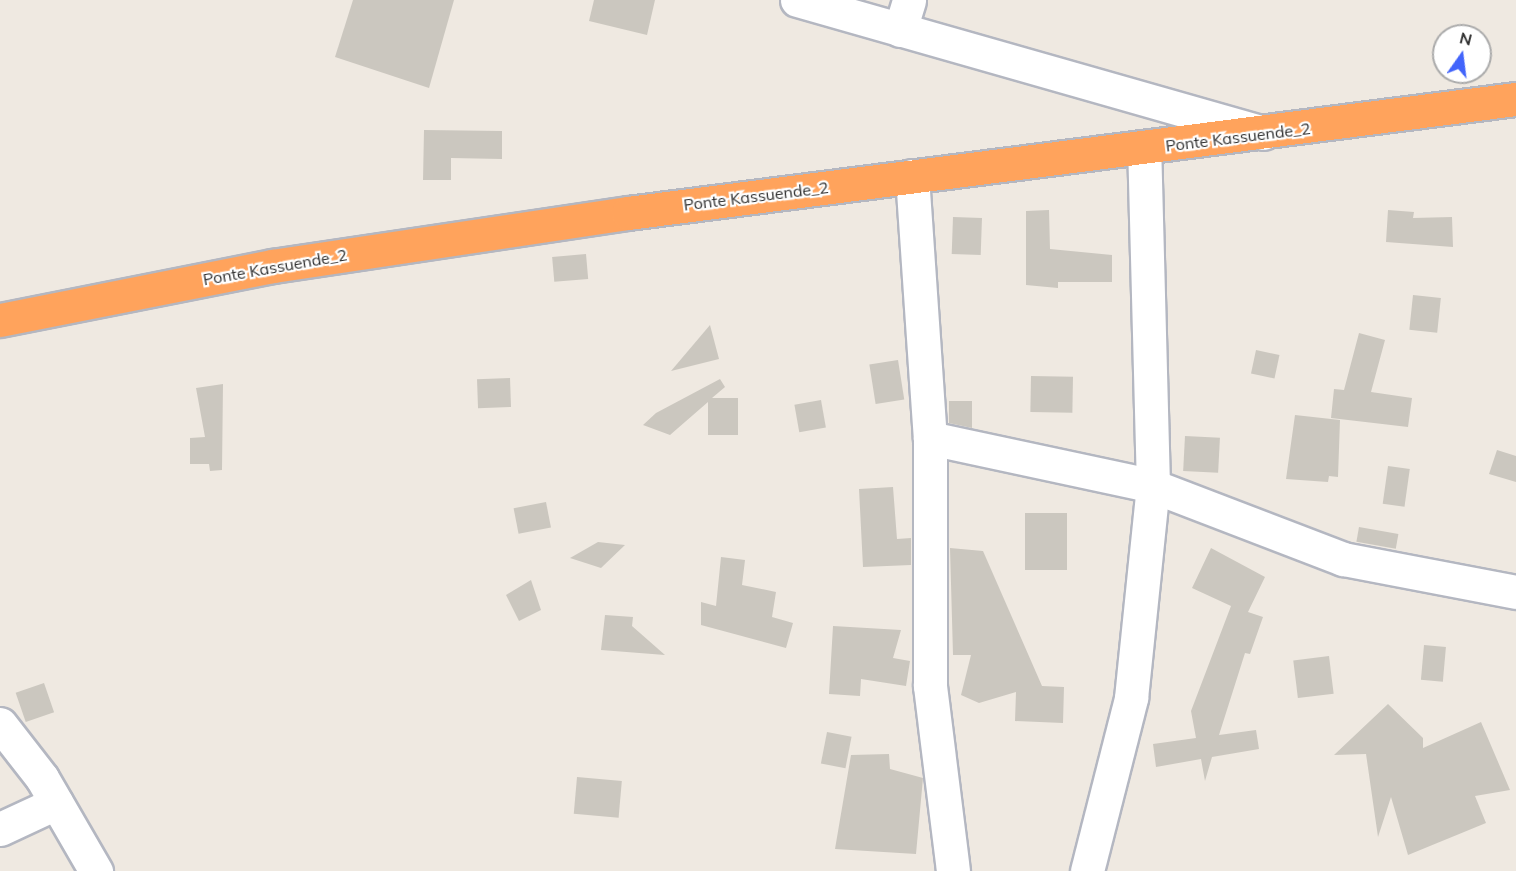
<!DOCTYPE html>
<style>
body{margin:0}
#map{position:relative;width:1516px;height:871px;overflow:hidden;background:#efe9e1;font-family:Mulish,sans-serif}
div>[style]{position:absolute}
.building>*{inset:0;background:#cbc7bf;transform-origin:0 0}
.roads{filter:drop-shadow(2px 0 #b4b7c1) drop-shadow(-2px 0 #b4b7c1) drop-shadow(0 2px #b4b7c1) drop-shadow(0 -2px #b4b7c1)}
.street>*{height:33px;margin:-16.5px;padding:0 16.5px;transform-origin:16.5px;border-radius:16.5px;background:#fff}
.highway>*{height:33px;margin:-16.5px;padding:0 16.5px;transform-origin:16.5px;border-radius:16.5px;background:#ffa35c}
span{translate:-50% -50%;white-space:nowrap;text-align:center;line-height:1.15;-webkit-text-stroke:4.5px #fff;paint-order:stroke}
.street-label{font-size:16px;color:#2e2e2e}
.north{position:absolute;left:1432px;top:24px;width:60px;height:60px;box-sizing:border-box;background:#fff;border:2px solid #ababab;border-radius:50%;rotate:14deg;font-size:16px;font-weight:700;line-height:24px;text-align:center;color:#2e2e2e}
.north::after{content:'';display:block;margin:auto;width:21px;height:27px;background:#4264fb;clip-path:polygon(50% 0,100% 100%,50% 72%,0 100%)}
</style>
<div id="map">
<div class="building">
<i style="clip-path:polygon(353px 0,454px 0,429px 88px,335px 57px)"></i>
<i style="clip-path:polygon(594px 0,655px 0,647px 35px,589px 21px)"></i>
<i style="clip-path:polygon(424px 130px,502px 131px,502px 159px,451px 158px,451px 180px,423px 180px)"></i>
<i style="clip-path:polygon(1049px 210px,1050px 249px,1112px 255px,1112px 282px,1058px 282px,1058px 288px,1026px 285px,1026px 211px)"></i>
<i style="clip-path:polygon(1388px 210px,1414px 212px,1413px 218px,1452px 217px,1453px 247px,1386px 242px)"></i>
<i style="left:953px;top:217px;width:29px;height:37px;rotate:2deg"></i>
<i style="left:586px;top:254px;width:25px;height:34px;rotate:85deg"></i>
<i style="left:1413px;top:295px;width:28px;height:35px;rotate:6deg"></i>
<i style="clip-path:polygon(710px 325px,719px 359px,671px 371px)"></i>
<i style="clip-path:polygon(1359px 333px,1385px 340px,1371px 392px,1412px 398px,1408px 427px,1331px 418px,1334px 389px,1344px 390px)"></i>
<i style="left:1256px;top:350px;width:24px;height:24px;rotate:12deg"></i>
<i style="left:898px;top:360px;width:40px;height:29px;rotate:81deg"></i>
<i style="left:1031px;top:376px;width:42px;height:36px;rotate:1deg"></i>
<i style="left:510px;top:378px;width:29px;height:33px;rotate:88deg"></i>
<i style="clip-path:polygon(720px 379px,725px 387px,712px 398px,738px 398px,738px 435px,708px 435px,708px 402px,670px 435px,643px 425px,656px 413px)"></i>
<i style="clip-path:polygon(223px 384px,222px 470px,210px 471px,209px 464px,190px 464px,190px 438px,205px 437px,196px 388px)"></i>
<i style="left:821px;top:400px;width:28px;height:27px;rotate:80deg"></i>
<i style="clip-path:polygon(949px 401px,972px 401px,972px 428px,949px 423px)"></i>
<i style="clip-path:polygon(1295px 415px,1340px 420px,1338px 477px,1329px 476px,1328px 482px,1286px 479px)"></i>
<i style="left:1185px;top:436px;width:35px;height:35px;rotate:3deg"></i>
<i style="clip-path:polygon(1497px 450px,1516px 456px,1516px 482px,1489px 474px)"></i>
<i style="left:1388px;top:466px;width:22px;height:38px;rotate:8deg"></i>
<i style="clip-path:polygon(893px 487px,897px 539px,911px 538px,911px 565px,863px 567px,859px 489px)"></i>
<i style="left:546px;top:502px;width:26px;height:33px;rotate:79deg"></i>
<i style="left:1067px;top:513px;width:57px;height:42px;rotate:90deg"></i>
<i style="left:1359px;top:527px;width:40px;height:15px;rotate:10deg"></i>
<i style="clip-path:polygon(598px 542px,625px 545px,601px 568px,570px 558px)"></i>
<i style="clip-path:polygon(950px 548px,983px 551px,1042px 686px,1064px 687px,1063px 723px,1015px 721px,1016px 692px,979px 703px,961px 695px,971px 655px,953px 655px)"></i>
<i style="clip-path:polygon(1211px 548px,1265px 577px,1248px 612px,1263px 617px,1250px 654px,1245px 653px,1219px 735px,1256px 730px,1259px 749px,1212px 757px,1205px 781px,1201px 759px,1156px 767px,1153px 744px,1196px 738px,1191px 711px,1231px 606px,1192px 588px)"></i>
<i style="clip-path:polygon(721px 557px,745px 560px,742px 585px,776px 592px,772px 617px,793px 623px,786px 648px,701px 625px,701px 602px,716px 606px)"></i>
<i style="clip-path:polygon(531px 580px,541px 610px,519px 621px,506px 595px)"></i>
<i style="clip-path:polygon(605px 615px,633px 617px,632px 626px,665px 655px,601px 650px)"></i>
<i style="clip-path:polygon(833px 626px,901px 630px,893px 658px,910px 661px,906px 686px,861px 679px,860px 696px,829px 694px)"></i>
<i style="left:1424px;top:645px;width:22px;height:35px;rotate:5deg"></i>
<i style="left:1329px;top:656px;width:38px;height:36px;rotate:83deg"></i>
<i style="left:44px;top:683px;width:31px;height:30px;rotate:71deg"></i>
<i style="clip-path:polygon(1388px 704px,1423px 738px,1423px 748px,1481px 722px,1510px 790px,1475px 796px,1486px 823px,1408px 855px,1391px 797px,1378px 837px,1366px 754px,1334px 755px)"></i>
<i style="left:827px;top:732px;width:25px;height:32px;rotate:11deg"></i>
<i style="clip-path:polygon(889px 754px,890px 769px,923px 778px,916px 854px,835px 849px,851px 755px)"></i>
<i style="left:577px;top:777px;width:45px;height:37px;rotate:5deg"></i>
</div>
<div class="roads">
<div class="street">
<i style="left:797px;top:0;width:485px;rotate:15.9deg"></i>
<i style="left:900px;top:30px;width:31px;rotate:-73deg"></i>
<i style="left:912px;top:176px;width:263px;rotate:86.1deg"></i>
<i style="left:930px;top:438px;width:248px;rotate:90deg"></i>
<i style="left:930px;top:686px;width:186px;rotate:82.9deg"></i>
<i style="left:930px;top:438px;width:228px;rotate:12.1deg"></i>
<i style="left:1153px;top:486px;width:204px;rotate:21deg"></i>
<i style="left:1343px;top:559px;width:176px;rotate:10.8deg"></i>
<i style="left:0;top:724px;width:68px;rotate:52.1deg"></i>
<i style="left:42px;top:778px;width:108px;rotate:59.9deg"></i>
<i style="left:0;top:829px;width:62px;rotate:-24.9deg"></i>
<i style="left:1087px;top:871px;width:179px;rotate:-75.7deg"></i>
<i style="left:1131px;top:698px;width:213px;rotate:-84.1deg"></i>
<i style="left:1153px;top:486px;width:337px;rotate:-91.5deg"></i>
</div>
<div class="highway">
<i style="left:0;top:320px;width:278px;rotate:-11.2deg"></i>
<i style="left:273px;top:266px;width:359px;rotate:-8.5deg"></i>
<i style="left:628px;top:213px;width:895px;rotate:-7.32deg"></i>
</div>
</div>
<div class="street-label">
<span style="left:1238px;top:137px;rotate:-7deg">Ponte Kassuende_2</span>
<span style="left:756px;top:196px;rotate:-7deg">Ponte Kassuende_2</span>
<span style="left:275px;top:267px;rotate:-10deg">Ponte Kassuende_2</span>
</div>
<div class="north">N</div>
</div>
